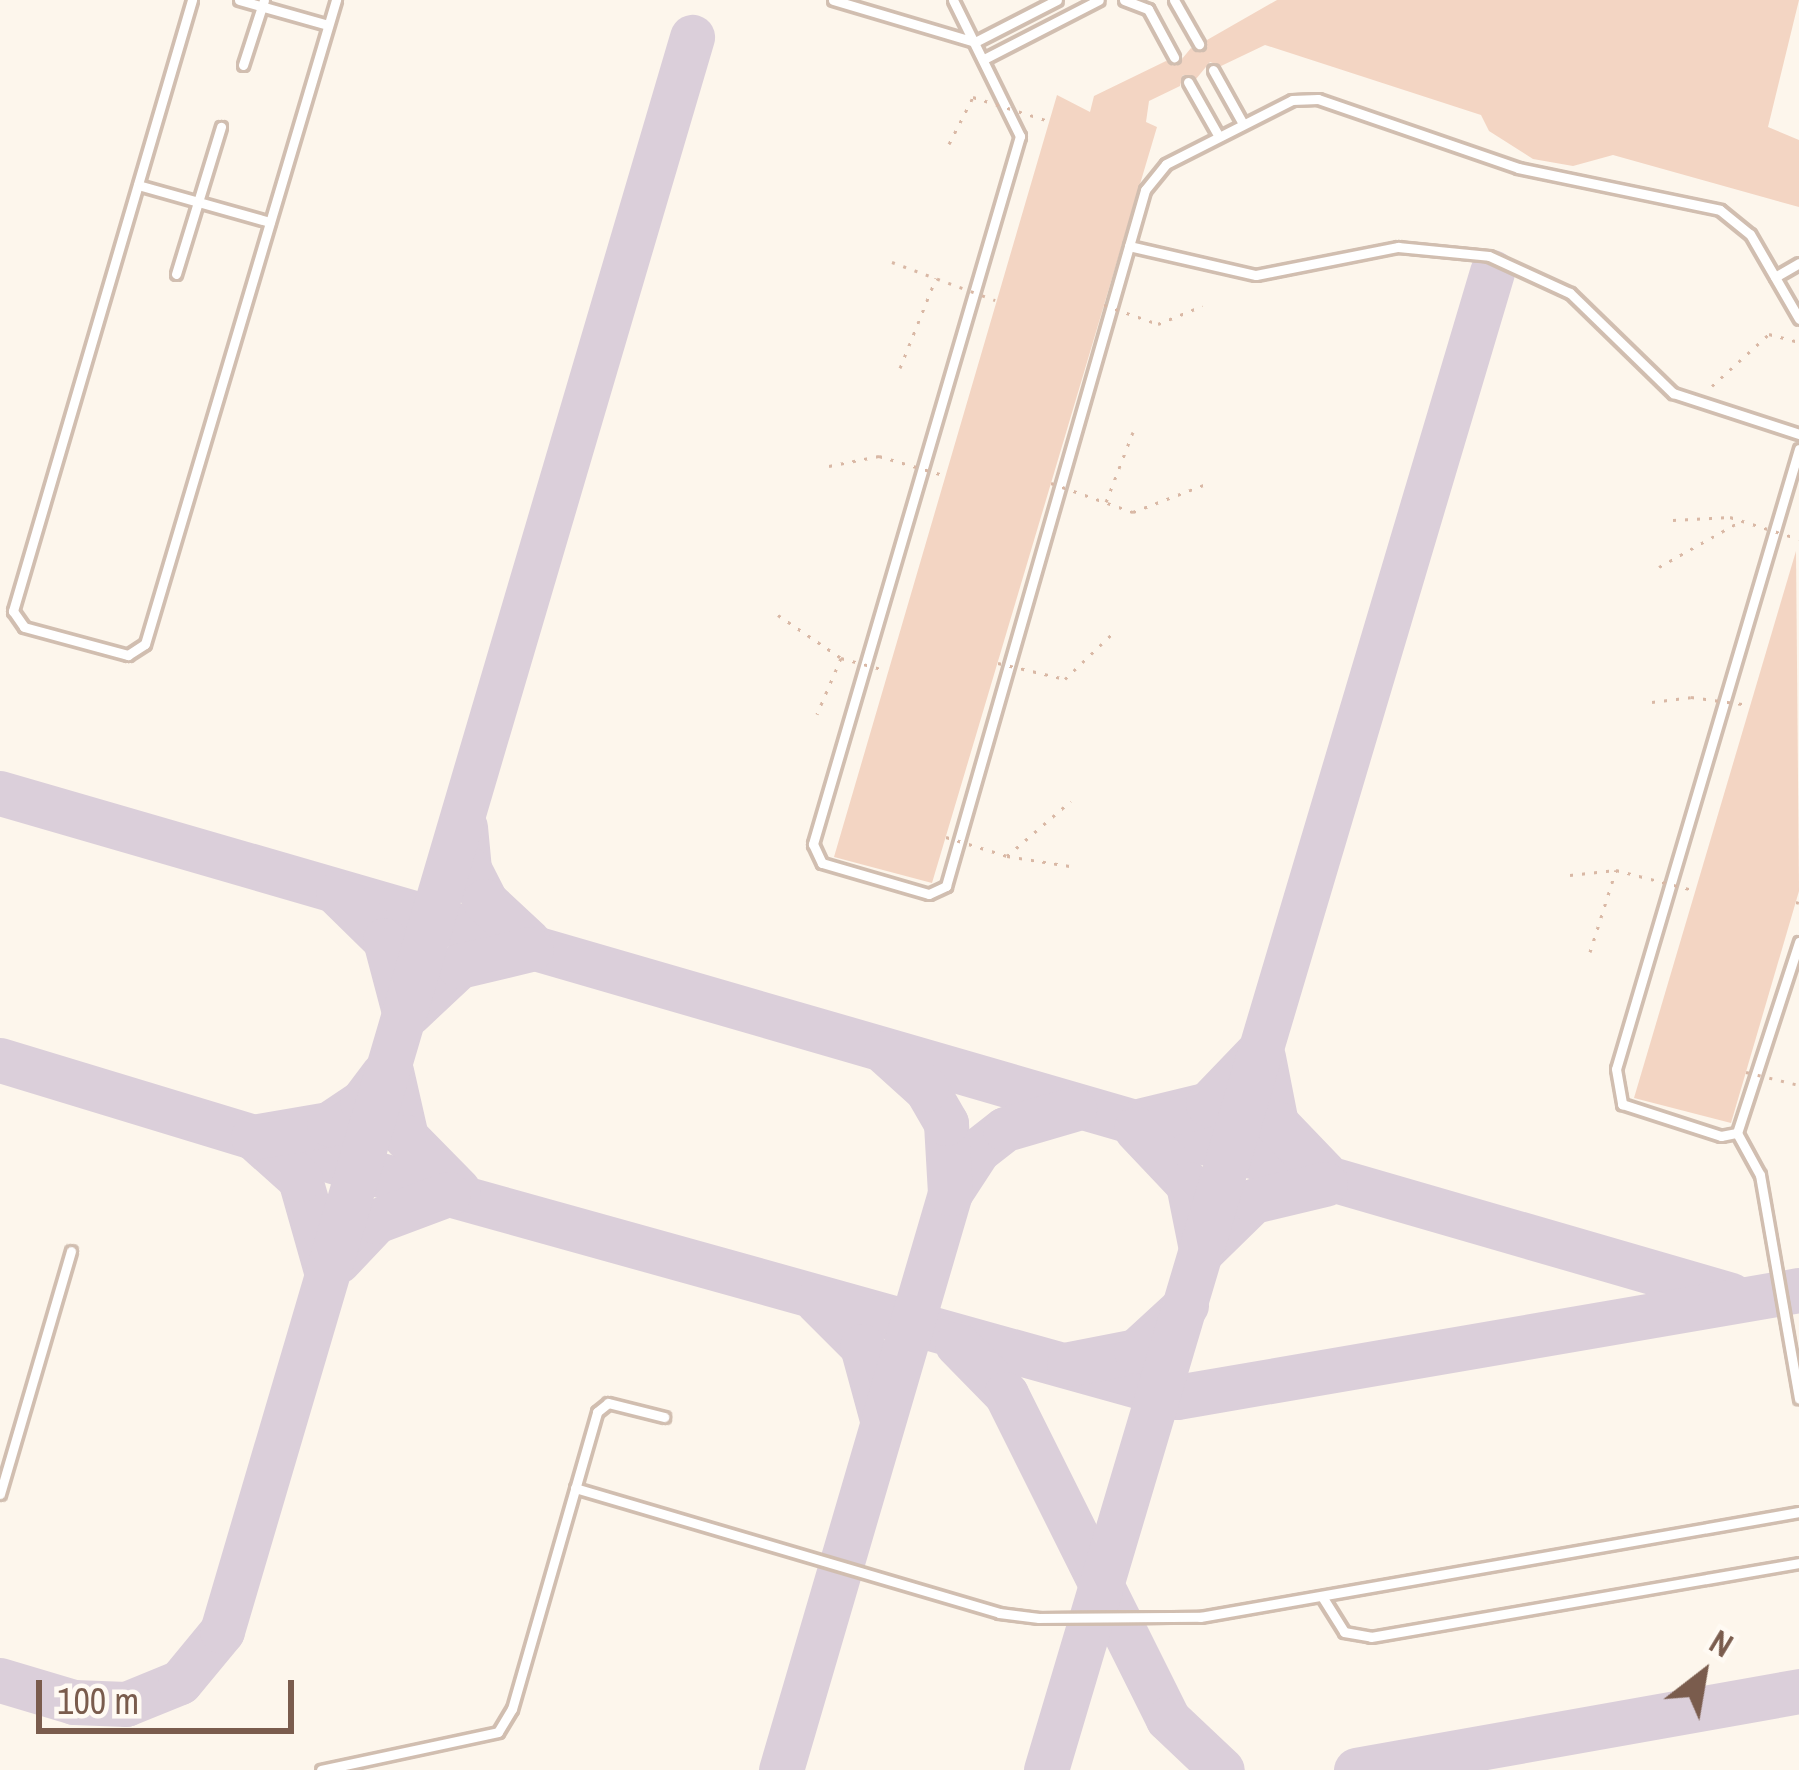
<!DOCTYPE html>
<style>
body{margin:0}
#map{position:relative;width:1799px;height:1770px;overflow:hidden;background:#fdf6ec;font-family:"Archivo Narrow",sans-serif}
div>[style]{position:absolute}
.taxiway>*{height:45px;margin:-22.5px;padding:0 22.5px;transform-origin:22.5px;border-radius:22.5px;background:#dbcfda}
.building>*{inset:0;background:#f3d5c3}
.path>*{height:3px;margin-top:-1.5px;transform-origin:0;background:repeating-linear-gradient(90deg,#d9b8a5 0 3px,transparent 0 12px)}
.roads{filter:drop-shadow(3px 0 #d1beb0) drop-shadow(-3px 0 #d1beb0) drop-shadow(0 3px #d1beb0) drop-shadow(0 -3px #d1beb0)}
.service>*{height:9px;margin:-4.5px;padding:0 4.5px;transform-origin:4.5px;border-radius:4.5px;background:#fff}
.path-bridge>*{height:3px;margin-top:-1.5px;transform-origin:0;background:repeating-linear-gradient(90deg,#d9b8a5 0 3px,transparent 0 12px)}
span{translate:-50% -50%;white-space:nowrap;text-align:center;line-height:1.15;-webkit-text-stroke:9px #fffaf3;paint-order:stroke}
.north{position:absolute;left:1643px;top:1614px;width:120px;height:120px;-webkit-text-stroke:9px #fffaf3;paint-order:stroke;rotate:31deg;font-size:33px;font-weight:700;line-height:48px;text-align:center;color:#7a5c4d}
.north::after{content:'';display:block;margin:auto;width:42px;height:54px;background:#7a5c4d;clip-path:polygon(50% 0,100% 100%,50% 72%,0 100%)}
.scale{position:absolute;left:36px;top:1680px;width:258px;height:54px;box-sizing:border-box;border:6px solid #7a5c4d;border-top:0;padding-left:15px;font-size:36px;line-height:42px;white-space:nowrap;color:#7a5c4d;-webkit-text-stroke:9px #fffaf3;paint-order:stroke}
</style>
<div id="map">
<div class="taxiway">
<i style="left:0;top:793px;width:1802px;rotate:16.17deg"></i>
<i style="left:465px;top:827px;width:42px;rotate:84.6deg"></i>
<i style="left:469px;top:869px;width:36px;rotate:63deg"></i>
<i style="left:485px;top:901px;width:59px;rotate:42.9deg"></i>
<i style="left:338px;top:894px;width:66px;rotate:44.4deg"></i>
<i style="left:385px;top:940px;width:70px;rotate:75.2deg"></i>
<i style="left:409px;top:1013px;width:69px;rotate:-43.2deg"></i>
<i style="left:459px;top:966px;width:74px;rotate:-13.3deg"></i>
<i style="left:1263px;top:1057px;width:67px;rotate:78.9deg"></i>
<i style="left:1276px;top:1123px;width:69px;rotate:46.2deg"></i>
<i style="left:0;top:1060px;width:375px;rotate:16.9deg"></i>
<i style="left:359px;top:1169px;width:849px;rotate:15.57deg"></i>
<i style="left:1177px;top:1397px;width:631px;rotate:-9.76deg"></i>
<i style="left:391px;top:1071px;width:68px;rotate:77.2deg"></i>
<i style="left:406px;top:1137px;width:74px;rotate:45.5deg"></i>
<i style="left:1142px;top:1120px;width:68px;rotate:-13.6deg"></i>
<i style="left:1208px;top:1104px;width:69px;rotate:-46.2deg"></i>
<i style="left:1136px;top:1129px;width:76px;rotate:46.6deg"></i>
<i style="left:1188px;top:1184px;width:61px;rotate:78.7deg"></i>
<i style="left:950px;top:1193px;width:51px;rotate:-56.9deg"></i>
<i style="left:978px;top:1150px;width:34px;rotate:-38deg"></i>
<i style="left:1005px;top:1129px;width:72px;rotate:-16.2deg"></i>
<i style="left:1204px;top:1249px;width:69px;rotate:-44.4deg"></i>
<i style="left:1253px;top:1201px;width:74px;rotate:-13.3deg"></i>
<i style="left:338px;top:1261px;width:55px;rotate:-46.5deg"></i>
<i style="left:376px;top:1221px;width:77px;rotate:-20.6deg"></i>
<i style="left:326px;top:1271px;width:96px;rotate:-105.8deg"></i>
<i style="left:300px;top:1179px;width:63px;rotate:-138.2deg"></i>
<i style="left:253px;top:1137px;width:77px;rotate:-9.7deg"></i>
<i style="left:329px;top:1124px;width:40px;rotate:-34deg"></i>
<i style="left:362px;top:1102px;width:35px;rotate:-53deg"></i>
<i style="left:817px;top:1301px;width:64px;rotate:45deg"></i>
<i style="left:862px;top:1346px;width:73px;rotate:74.8deg"></i>
<i style="left:957px;top:1344px;width:70px;rotate:45.6deg"></i>
<i style="left:1006px;top:1394px;width:363px;rotate:63.5deg"></i>
<i style="left:1168px;top:1719px;width:74px;rotate:43.4deg"></i>
<i style="left:1069px;top:1364px;width:68px;rotate:-11deg"></i>
<i style="left:1136px;top:1351px;width:68px;rotate:-42.6deg"></i>
<i style="left:0;top:1680px;width:77px;rotate:16.6deg"></i>
<i style="left:74px;top:1702px;width:52px;rotate:2.2deg"></i>
<i style="left:126px;top:1704px;width:58px;rotate:-22.2deg"></i>
<i style="left:180px;top:1682px;width:66px;rotate:-50.5deg"></i>
<i style="left:222px;top:1631px;width:1662px;rotate:-73.57deg"></i>
<i style="left:781px;top:1770px;width:601px;rotate:-73.67deg"></i>
<i style="left:950px;top:1193px;width:70px;rotate:-93.3deg"></i>
<i style="left:946px;top:1123px;width:39px;rotate:-120deg"></i>
<i style="left:926px;top:1089px;width:54px;rotate:-138deg"></i>
<i style="left:1046px;top:1770px;width:1563px;rotate:-73.42deg"></i>
<i style="left:1356px;top:1770px;width:450px;rotate:-10.1deg"></i>
</div>
<div class="building">
<i style="clip-path:polygon(1277px 0,1799px 0,1768px 127px,1799px 140px,1799px 207px,1613px 155px,1573px 166px,1533px 159px,1489px 131px,1481px 115px,1265px 45px,1221px 66px,1210px 62px,1196px 79px,1183px 75px,1180px 86px,1149px 101px,1146px 122px,1157px 127px,932px 883px,834px 857px,1057px 95px,1090px 112px,1094px 96px,1166px 61px,1177px 65px,1191px 48px,1202px 52px,1207px 40px)"></i>
<i style="clip-path:polygon(1796px 551px,1799px 891px,1731px 1123px,1634px 1098px)"></i>
</div>
<div class="path">
<i style="left:900px;top:368px;width:97px;rotate:-68.2deg"></i>
<i style="left:1712px;top:386px;width:77px;rotate:-42.4deg"></i>
<i style="left:1769px;top:334px;width:31px;rotate:15deg"></i>
<i style="left:1106px;top:502px;width:75px;rotate:-68.9deg"></i>
<i style="left:1659px;top:567px;width:94px;rotate:-29.3deg"></i>
<i style="left:778px;top:615px;width:76px;rotate:34.3deg"></i>
<i style="left:841px;top:658px;width:61px;rotate:113.2deg"></i>
<i style="left:1007px;top:856px;width:70px;rotate:9.1deg"></i>
<i style="left:1570px;top:875px;width:46px;rotate:-6.2deg"></i>
<i style="left:1796px;top:902px;width:3px;rotate:18deg"></i>
</div>
<div class="roads">
<div class="service">
<i style="left:192px;top:0;width:637px;rotate:106.33deg"></i>
<i style="left:13px;top:611px;width:19px;rotate:55deg"></i>
<i style="left:24px;top:627px;width:108px;rotate:15.1deg"></i>
<i style="left:128px;top:655px;width:20px;rotate:-33deg"></i>
<i style="left:145px;top:644px;width:672px;rotate:-73.48deg"></i>
<i style="left:239px;top:0;width:92px;rotate:15.7deg"></i>
<i style="left:833px;top:0;width:148px;rotate:16.5deg"></i>
<i style="left:975px;top:42px;width:92px;rotate:-27.1deg"></i>
<i style="left:953px;top:0;width:152px;rotate:63.8deg"></i>
<i style="left:1020px;top:136px;width:738px;rotate:106.3deg"></i>
<i style="left:813px;top:844px;width:21px;rotate:65deg"></i>
<i style="left:822px;top:863px;width:111px;rotate:16.2deg"></i>
<i style="left:929px;top:894px;width:19px;rotate:-25deg"></i>
<i style="left:946px;top:886px;width:724px;rotate:-74.04deg"></i>
<i style="left:1145px;top:190px;width:33px;rotate:-51deg"></i>
<i style="left:1166px;top:164px;width:141px;rotate:-26.9deg"></i>
<i style="left:1292px;top:100px;width:26px;rotate:-2deg"></i>
<i style="left:1318px;top:99px;width:212px;rotate:19deg"></i>
<i style="left:1518px;top:168px;width:206px;rotate:11.7deg"></i>
<i style="left:1720px;top:210px;width:38px;rotate:39deg"></i>
<i style="left:1750px;top:234px;width:98px;rotate:60deg"></i>
<i style="left:1124px;top:0;width:26px;rotate:21deg"></i>
<i style="left:1148px;top:9px;width:55px;rotate:61.6deg"></i>
<i style="left:1174px;top:0;width:51px;rotate:60.4deg"></i>
<i style="left:984px;top:59px;width:129px;rotate:-27.2deg"></i>
<i style="left:243px;top:65px;width:68px;rotate:-72.1deg"></i>
<i style="left:1213px;top:70px;width:60px;rotate:60.9deg"></i>
<i style="left:1188px;top:82px;width:61px;rotate:60.5deg"></i>
<i style="left:138px;top:185px;width:137px;rotate:15.7deg"></i>
<i style="left:1129px;top:246px;width:130px;rotate:12.9deg"></i>
<i style="left:1256px;top:275px;width:145px;rotate:-11.2deg"></i>
<i style="left:1398px;top:247px;width:91px;rotate:5.6deg"></i>
<i style="left:1489px;top:256px;width:89px;rotate:24.6deg"></i>
<i style="left:1570px;top:293px;width:144px;rotate:44.2deg"></i>
<i style="left:1673px;top:393px;width:133px;rotate:18deg"></i>
<i style="left:176px;top:274px;width:154px;rotate:-73deg"></i>
<i style="left:1775px;top:277px;width:28px;rotate:-30deg"></i>
<i style="left:1799px;top:449px;width:646px;rotate:106.44deg"></i>
<i style="left:1616px;top:1069px;width:36px;rotate:80deg"></i>
<i style="left:1622px;top:1104px;width:104px;rotate:17.9deg"></i>
<i style="left:1721px;top:1136px;width:16px;rotate:-11deg"></i>
<i style="left:1737px;top:1133px;width:201px;rotate:-72deg"></i>
<i style="left:1737px;top:1133px;width:48px;rotate:61.3deg"></i>
<i style="left:1760px;top:1175px;width:227px;rotate:80.1deg"></i>
<i style="left:575px;top:1488px;width:442px;rotate:16.4deg"></i>
<i style="left:999px;top:1613px;width:40px;rotate:7.1deg"></i>
<i style="left:1039px;top:1618px;width:161px;rotate:-0.4deg"></i>
<i style="left:1200px;top:1617px;width:608px;rotate:-9.94deg"></i>
<i style="left:0;top:1494px;width:253px;rotate:-73.7deg"></i>
<i style="left:1323px;top:1598px;width:40px;rotate:58deg"></i>
<i style="left:1344px;top:1632px;width:27px;rotate:10deg"></i>
<i style="left:1371px;top:1637px;width:434px;rotate:-9.8deg"></i>
<i style="left:321px;top:1770px;width:181px;rotate:-12.1deg"></i>
<i style="left:498px;top:1732px;width:27px;rotate:-59deg"></i>
<i style="left:512px;top:1709px;width:309px;rotate:-74deg"></i>
<i style="left:597px;top:1412px;width:14px;rotate:-39deg"></i>
<i style="left:608px;top:1403px;width:58px;rotate:14deg"></i>
</div>
</div>
<div class="path-bridge">
<i style="left:949px;top:144px;width:53px;rotate:-62.9deg"></i>
<i style="left:973px;top:97px;width:80px;rotate:17.5deg"></i>
<i style="left:892px;top:262px;width:110px;rotate:20.3deg"></i>
<i style="left:1104px;top:305px;width:57px;rotate:19.4deg"></i>
<i style="left:1158px;top:324px;width:48px;rotate:-22.2deg"></i>
<i style="left:829px;top:466px;width:51px;rotate:-11.3deg"></i>
<i style="left:879px;top:456px;width:67px;rotate:16.5deg"></i>
<i style="left:1051px;top:483px;width:87px;rotate:19.5deg"></i>
<i style="left:1133px;top:512px;width:78px;rotate:-21deg"></i>
<i style="left:1673px;top:520px;width:57px;rotate:-3deg"></i>
<i style="left:1730px;top:517px;width:72px;rotate:17.7deg"></i>
<i style="left:841px;top:658px;width:46px;rotate:15.3deg"></i>
<i style="left:998px;top:663px;width:69px;rotate:13.4deg"></i>
<i style="left:1065px;top:679px;width:69px;rotate:-43.8deg"></i>
<i style="left:1652px;top:702px;width:39px;rotate:-7deg"></i>
<i style="left:1691px;top:697px;width:59px;rotate:7.9deg"></i>
<i style="left:946px;top:837px;width:64px;rotate:17.3deg"></i>
<i style="left:1007px;top:856px;width:84px;rotate:-40.7deg"></i>
<i style="left:1590px;top:952px;width:86px;rotate:-72.4deg"></i>
<i style="left:1616px;top:870px;width:80px;rotate:14.6deg"></i>
<i style="left:1746px;top:1072px;width:55px;rotate:13.8deg"></i>
</div>
<div class="north">N</div>
<div class="scale">100 m</div>
</div>
